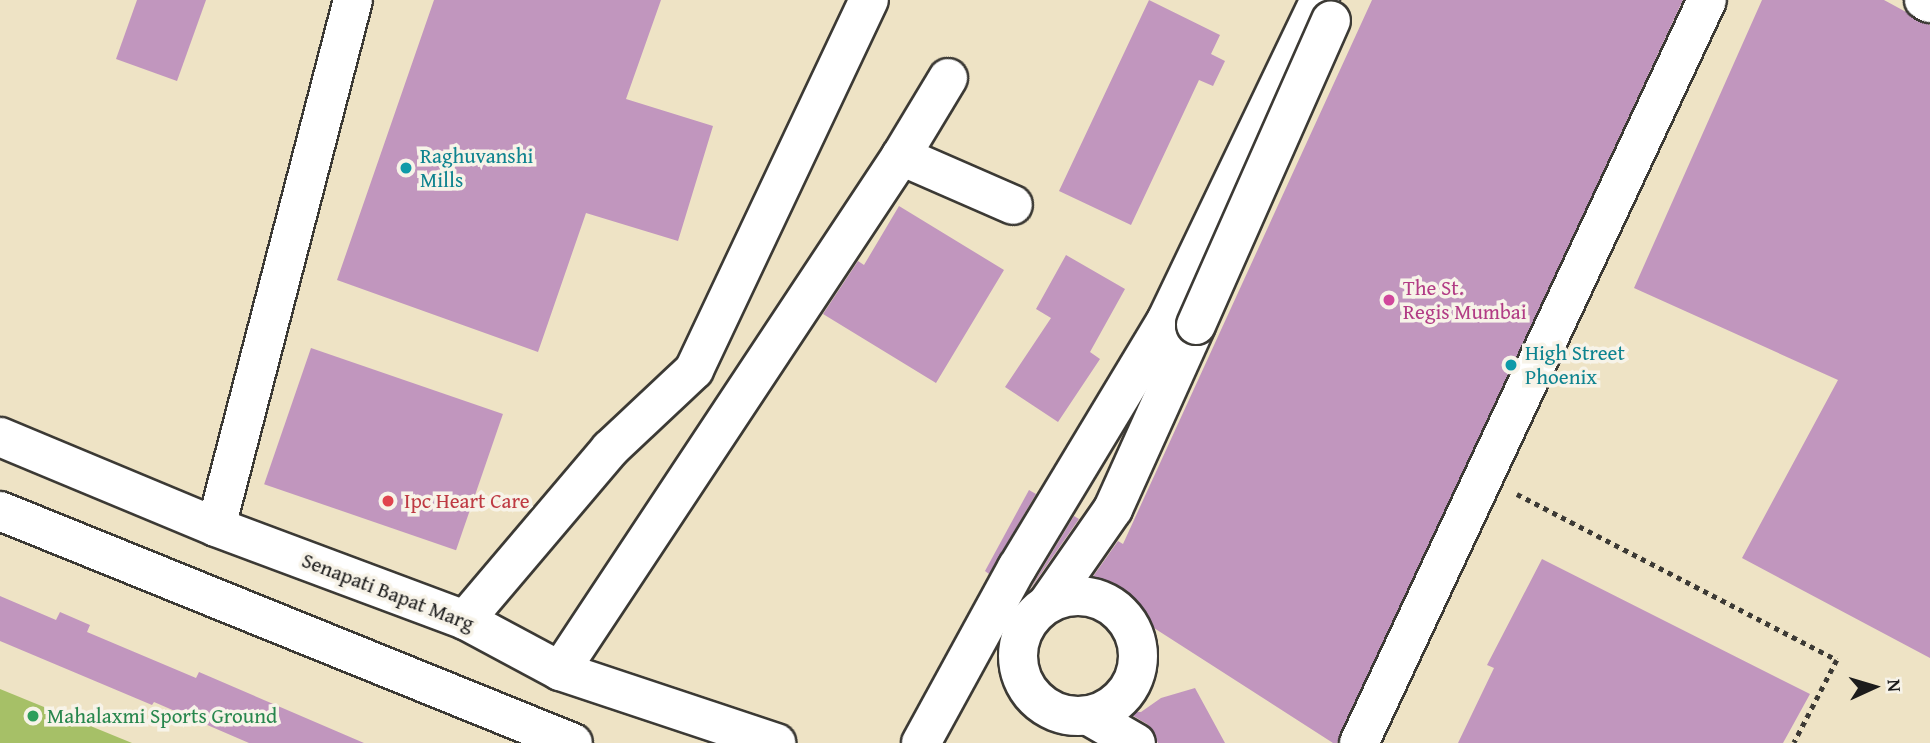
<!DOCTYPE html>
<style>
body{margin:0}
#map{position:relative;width:1930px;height:743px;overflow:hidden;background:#eee3c5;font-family:"Gentium Book Plus",serif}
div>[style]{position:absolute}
.green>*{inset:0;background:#a6c067}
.building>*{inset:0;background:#c196be;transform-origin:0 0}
.path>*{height:4.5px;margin-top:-2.25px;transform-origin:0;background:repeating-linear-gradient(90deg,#3c3a35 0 5px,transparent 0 10px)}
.roads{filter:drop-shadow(2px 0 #3c3a35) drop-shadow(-2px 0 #3c3a35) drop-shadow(0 2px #3c3a35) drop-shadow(0 -2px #3c3a35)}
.minor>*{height:38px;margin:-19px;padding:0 19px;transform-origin:19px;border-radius:19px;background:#fff}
.minor>.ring{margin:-19px;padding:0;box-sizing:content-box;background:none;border:38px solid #fff;border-radius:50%}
.major>*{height:38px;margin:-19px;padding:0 19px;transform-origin:19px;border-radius:19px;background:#fff}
.bridges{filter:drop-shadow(2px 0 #3c3a35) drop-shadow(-2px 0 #3c3a35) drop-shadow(0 2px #3c3a35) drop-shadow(0 -2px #3c3a35)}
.minor-bridge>*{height:38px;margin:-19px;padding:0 19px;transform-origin:19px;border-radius:19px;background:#fff}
.dots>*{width:19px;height:19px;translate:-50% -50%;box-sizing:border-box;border:4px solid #f7f3e8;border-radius:50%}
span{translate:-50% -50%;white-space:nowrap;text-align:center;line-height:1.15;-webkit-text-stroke:7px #f7f3e8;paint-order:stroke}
.culture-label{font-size:21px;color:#0d838f}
.left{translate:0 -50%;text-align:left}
.hotel-label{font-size:21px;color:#b23c85}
.health-label{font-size:21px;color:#be3a42}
.street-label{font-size:21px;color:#1c1c1c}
.leisure-label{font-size:21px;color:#27864d}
.north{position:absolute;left:1839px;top:652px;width:70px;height:70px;-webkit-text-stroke:5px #f7f3e8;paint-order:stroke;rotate:86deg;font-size:19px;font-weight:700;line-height:28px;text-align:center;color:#1c1c1c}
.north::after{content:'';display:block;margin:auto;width:24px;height:32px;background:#1c1c1c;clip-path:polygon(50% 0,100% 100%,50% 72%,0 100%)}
</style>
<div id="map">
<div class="green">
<i style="clip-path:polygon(0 689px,132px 743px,0 743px)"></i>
</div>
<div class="building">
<i style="clip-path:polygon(137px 0,206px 0,177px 81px,116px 59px)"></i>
<i style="clip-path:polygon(434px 0,661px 0,626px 99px,713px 126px,678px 241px,586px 213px,538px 352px,337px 280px)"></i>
<i style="clip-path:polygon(1149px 0,1220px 35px,1211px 54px,1225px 61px,1213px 86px,1199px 80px,1131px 225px,1059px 191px)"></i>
<i style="clip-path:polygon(1372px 0,1683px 0,1337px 743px,1333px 743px,1087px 585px,1118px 541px,1123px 544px)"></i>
<i style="clip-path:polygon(1762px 0,1884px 0,1930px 25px,1930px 658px,1742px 558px,1838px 380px,1634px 288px)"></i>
<i style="clip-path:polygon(899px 206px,1004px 270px,936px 383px,823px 314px,858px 261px,864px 265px)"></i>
<i style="clip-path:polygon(1066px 255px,1125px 289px,1090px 352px,1100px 359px,1058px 422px,1005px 387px,1051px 318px,1036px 309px)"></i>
<i style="left:311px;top:348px;width:203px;height:144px;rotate:19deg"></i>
<i style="clip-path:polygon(1029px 490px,1036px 494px,989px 574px,985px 571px)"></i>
<i style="clip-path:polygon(1074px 516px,1079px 519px,1029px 591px,1036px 579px)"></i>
<i style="clip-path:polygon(1542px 559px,1810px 694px,1783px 743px,1458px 743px,1494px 668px,1487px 665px)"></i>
<i style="clip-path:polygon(0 596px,56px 620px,60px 612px,90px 625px,87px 632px,196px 678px,199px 672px,364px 743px,249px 743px,154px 702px,152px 705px,0 641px)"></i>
<i style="clip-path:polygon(1195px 688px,1225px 743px,1158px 743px,1147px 724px,1125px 711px,1141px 712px,1161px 698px)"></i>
</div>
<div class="path">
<i style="left:1517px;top:494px;width:360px;rotate:27.4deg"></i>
<i style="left:1837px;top:660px;width:93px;rotate:117.4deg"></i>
</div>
<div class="roads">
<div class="minor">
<i style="left:1924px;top:0;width:7px;rotate:27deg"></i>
<i style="left:901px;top:156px;width:91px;rotate:-58.9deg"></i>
<i style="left:216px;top:527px;width:545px;rotate:-75.43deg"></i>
<i class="ring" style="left:1018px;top:596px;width:82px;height:82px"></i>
<i style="left:1047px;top:604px;width:116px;rotate:-55.2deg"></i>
<i style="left:1113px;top:509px;width:202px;rotate:-65.7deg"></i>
<i style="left:465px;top:620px;width:224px;rotate:-49.7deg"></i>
<i style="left:610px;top:449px;width:115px;rotate:-43.2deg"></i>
<i style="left:694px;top:370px;width:409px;rotate:-64.7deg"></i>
<i style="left:560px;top:671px;width:618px;rotate:-56.49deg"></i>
<i style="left:901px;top:156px;width:122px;rotate:23.6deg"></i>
<i style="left:1089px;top:716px;width:54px;rotate:29.9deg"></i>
<i style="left:921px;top:743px;width:200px;rotate:-61.3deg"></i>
<i style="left:1017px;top:568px;width:288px;rotate:-58.9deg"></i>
<i style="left:1166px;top:321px;width:356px;rotate:-64.4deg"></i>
<i style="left:1359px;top:743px;width:820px;rotate:-64.9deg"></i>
</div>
<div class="major">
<i style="left:0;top:437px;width:234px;rotate:22.6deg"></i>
<i style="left:216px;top:527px;width:266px;rotate:20.5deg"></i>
<i style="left:465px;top:620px;width:108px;rotate:28.2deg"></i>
<i style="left:560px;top:671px;width:228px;rotate:18.4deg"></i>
<i style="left:0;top:511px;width:618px;rotate:22.04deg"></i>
</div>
</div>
<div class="bridges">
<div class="minor-bridge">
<i style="left:1196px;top:325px;width:333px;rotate:-66.1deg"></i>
</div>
</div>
<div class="dots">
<i style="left:406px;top:168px;background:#0f9aa8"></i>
<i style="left:1389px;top:300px;background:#d1479c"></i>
<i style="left:1511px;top:365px;background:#0f9aa8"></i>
<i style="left:388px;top:501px;background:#e0444e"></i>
<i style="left:33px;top:716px;background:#2e9e5b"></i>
</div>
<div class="culture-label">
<span class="left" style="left:420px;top:168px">Raghuvanshi<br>Mills</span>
<span class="left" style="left:1525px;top:365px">High Street<br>Phoenix</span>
</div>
<div class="hotel-label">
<span class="left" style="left:1403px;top:300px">The St.<br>Regis Mumbai</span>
</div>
<div class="health-label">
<span class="left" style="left:404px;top:501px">Ipc Heart Care</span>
</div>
<div class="street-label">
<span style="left:388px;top:592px;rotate:21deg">Senapati Bapat Marg</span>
</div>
<div class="leisure-label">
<span class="left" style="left:47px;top:716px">Mahalaxmi Sports Ground</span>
</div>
<div class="north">N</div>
</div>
